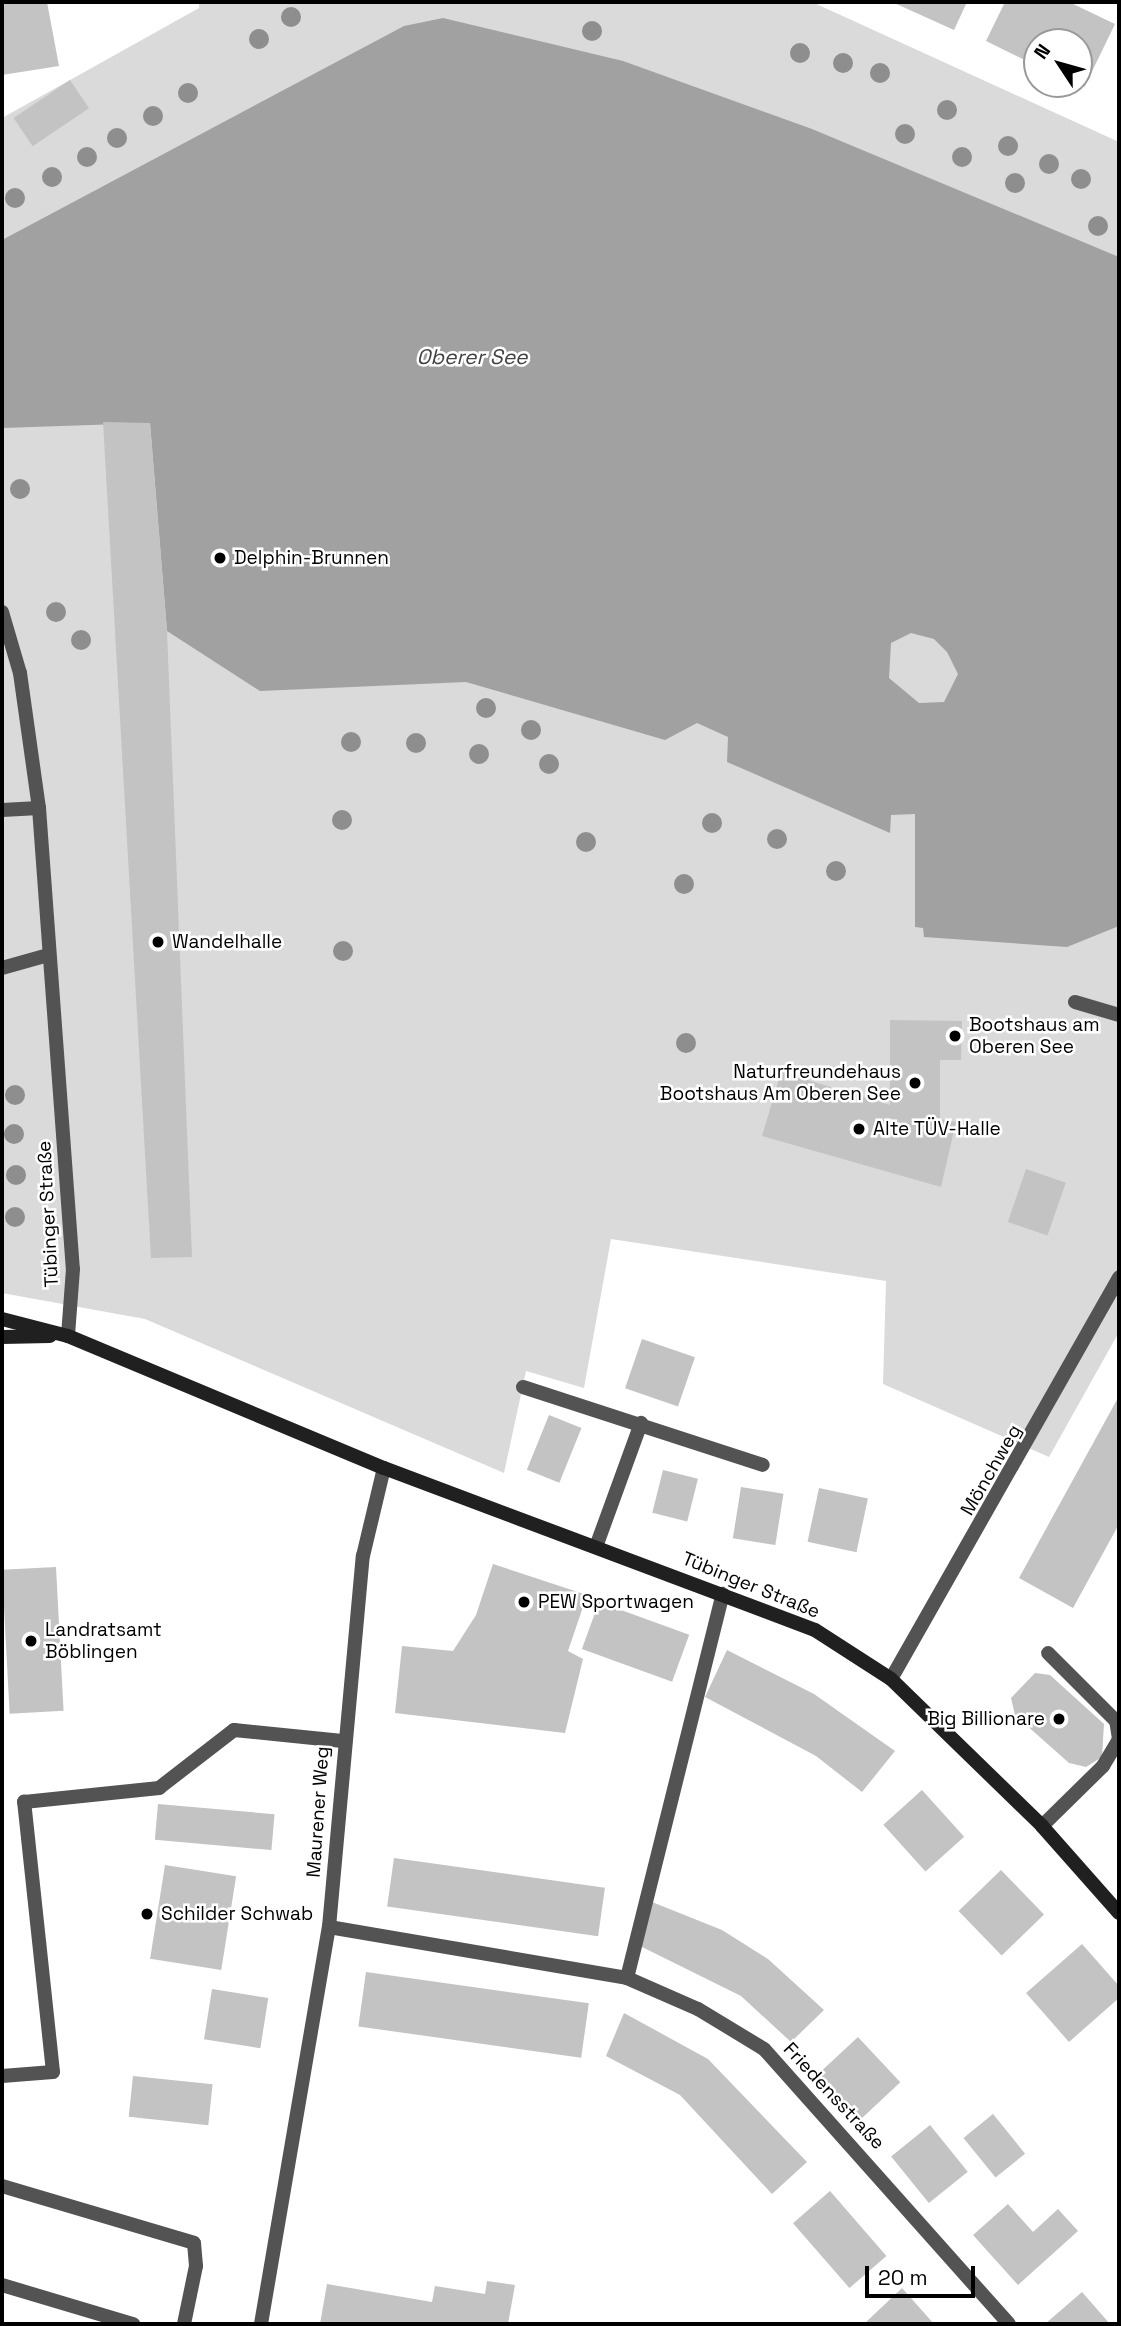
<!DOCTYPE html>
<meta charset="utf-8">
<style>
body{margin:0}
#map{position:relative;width:1121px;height:2326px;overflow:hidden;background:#fff;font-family:"Space Grotesk",sans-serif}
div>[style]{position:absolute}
.green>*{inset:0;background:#dadada}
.water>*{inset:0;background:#a1a1a1}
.building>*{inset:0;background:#c3c3c3;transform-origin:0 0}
.lane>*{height:14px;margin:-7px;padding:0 7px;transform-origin:7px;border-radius:7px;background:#535353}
.street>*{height:14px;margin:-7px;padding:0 7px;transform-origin:7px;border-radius:7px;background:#535353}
.secondary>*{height:14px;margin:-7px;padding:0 7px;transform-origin:7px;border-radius:7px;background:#202020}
.trees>*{width:20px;height:20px;margin:-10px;border-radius:50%;background:#8e8e8e}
.dots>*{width:19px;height:19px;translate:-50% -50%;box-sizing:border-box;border:4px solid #fff;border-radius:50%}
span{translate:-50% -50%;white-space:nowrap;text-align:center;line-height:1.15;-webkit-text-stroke:5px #fff;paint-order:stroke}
.poi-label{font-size:19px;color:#000}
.left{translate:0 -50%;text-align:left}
.right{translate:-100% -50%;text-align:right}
.street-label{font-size:19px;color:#000}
.water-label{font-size:21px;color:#424242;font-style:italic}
.frame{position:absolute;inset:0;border:4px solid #000;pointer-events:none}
.north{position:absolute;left:1023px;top:28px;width:70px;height:70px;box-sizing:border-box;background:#fff;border:2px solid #999;border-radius:50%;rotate:306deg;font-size:19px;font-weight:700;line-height:28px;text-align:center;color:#000}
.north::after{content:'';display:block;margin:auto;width:24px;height:32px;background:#000;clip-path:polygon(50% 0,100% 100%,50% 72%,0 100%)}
.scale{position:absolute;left:865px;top:2266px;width:110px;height:32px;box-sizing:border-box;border:4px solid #000;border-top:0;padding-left:9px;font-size:21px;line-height:24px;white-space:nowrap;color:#000;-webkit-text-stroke:5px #fff;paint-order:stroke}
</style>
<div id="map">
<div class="green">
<i style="clip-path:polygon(199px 2px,812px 2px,1119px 142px,1119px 1332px,1049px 1457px,883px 1384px,886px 1281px,611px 1239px,584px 1388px,526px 1371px,504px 1473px,145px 1319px,2px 1293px,2px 118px,199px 8px)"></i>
</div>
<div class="water">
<i style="clip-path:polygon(evenodd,443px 18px,623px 61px,812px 129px,1119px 257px,1119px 926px,1067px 947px,924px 937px,923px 928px,915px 927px,915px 814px,891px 815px,890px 833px,727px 762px,728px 737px,697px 723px,665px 740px,466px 682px,260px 691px,167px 631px,150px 423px,2px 428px,2px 240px,404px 26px,443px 18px,911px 633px,934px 639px,947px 652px,958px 674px,944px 702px,919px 703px,889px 678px,891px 643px,911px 633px)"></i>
</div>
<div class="building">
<i style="clip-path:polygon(2px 2px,47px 2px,59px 66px,2px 75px)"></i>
<i style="clip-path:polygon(892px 2px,967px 2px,954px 30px)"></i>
<i style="clip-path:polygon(1005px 2px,1069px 2px,1115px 24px,1084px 88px,1079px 42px,1037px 42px,1037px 66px,986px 41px)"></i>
<i style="left:70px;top:80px;width:34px;height:68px;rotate:56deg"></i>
<i style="clip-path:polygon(103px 422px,150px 423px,167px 631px,192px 1257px,151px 1258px)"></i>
<i style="clip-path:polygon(890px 1020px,962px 1021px,961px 1060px,940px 1060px,940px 1119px,956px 1122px,941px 1187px,762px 1136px,781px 1072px,890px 1105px)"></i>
<i style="left:1026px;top:1169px;width:42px;height:56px;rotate:19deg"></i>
<i style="left:642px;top:1339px;width:56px;height:52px;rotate:19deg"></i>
<i style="clip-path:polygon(1119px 1396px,1119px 1524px,1073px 1608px,1019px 1578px)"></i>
<i style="left:549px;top:1415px;width:35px;height:59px;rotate:22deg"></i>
<i style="left:663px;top:1470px;width:36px;height:44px;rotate:14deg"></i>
<i style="left:741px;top:1487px;width:43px;height:52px;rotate:9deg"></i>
<i style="left:819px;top:1488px;width:50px;height:55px;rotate:12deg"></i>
<i style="clip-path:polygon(493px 1564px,587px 1595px,568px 1651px,583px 1659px,565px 1733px,395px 1713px,402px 1646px,453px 1651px,476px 1615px)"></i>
<i style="left:56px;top:1567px;width:144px;height:54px;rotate:87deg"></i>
<i style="left:599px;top:1602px;width:96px;height:50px;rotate:20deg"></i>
<i style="clip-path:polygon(727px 1650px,814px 1694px,895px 1751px,862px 1792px,816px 1756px,705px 1697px)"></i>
<i style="clip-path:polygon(1035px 1673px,1050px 1675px,1104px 1724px,1102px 1757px,1086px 1767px,1069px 1763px,1015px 1715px,1011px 1698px)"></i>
<i style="left:922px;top:1790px;width:63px;height:52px;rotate:48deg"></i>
<i style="left:158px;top:1804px;width:117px;height:36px;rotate:5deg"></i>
<i style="left:394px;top:1858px;width:213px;height:49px;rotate:8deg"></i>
<i style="left:165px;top:1865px;width:72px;height:95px;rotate:9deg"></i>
<i style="left:1001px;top:1870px;width:62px;height:59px;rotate:46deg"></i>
<i style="clip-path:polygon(652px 1902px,722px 1930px,768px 1959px,824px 2010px,791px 2042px,741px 1996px,640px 1946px)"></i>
<i style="clip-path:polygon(1082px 1944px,1119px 1986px,1119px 1998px,1069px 2042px,1026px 1993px)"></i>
<i style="left:366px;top:1972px;width:225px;height:55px;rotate:8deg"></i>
<i style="left:212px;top:1989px;width:57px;height:51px;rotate:9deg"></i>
<i style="clip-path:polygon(624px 2013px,708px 2059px,807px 2162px,772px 2194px,680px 2095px,606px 2056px)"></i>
<i style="left:858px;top:2037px;width:62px;height:57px;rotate:47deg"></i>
<i style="left:133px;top:2076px;width:80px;height:41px;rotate:6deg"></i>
<i style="left:993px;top:2114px;width:51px;height:38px;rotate:51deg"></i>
<i style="left:930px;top:2125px;width:60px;height:50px;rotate:51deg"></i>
<i style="left:830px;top:2191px;width:86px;height:49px;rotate:49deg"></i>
<i style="clip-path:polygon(1008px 2204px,1033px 2232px,1058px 2209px,1078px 2231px,1018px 2285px,973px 2235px)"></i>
<i style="clip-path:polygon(487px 2281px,515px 2285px,508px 2324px,320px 2324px,327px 2284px,432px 2302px,435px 2286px,485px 2294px)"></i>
<i style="clip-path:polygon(902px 2288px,934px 2324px,864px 2324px)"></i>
<i style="clip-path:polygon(1082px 2292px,1110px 2324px,1045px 2324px)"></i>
</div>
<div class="lane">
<i style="left:2px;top:810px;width:37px;rotate:-3deg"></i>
<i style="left:2px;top:968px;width:48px;rotate:-15.8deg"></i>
<i style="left:1075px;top:1002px;width:46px;rotate:16.5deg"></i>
<i style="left:523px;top:1387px;width:252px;rotate:18deg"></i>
<i style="left:597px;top:1544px;width:129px;rotate:-70deg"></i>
<i style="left:1042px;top:1826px;width:86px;rotate:-44.5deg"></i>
<i style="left:1103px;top:1766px;width:31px;rotate:-59deg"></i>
<i style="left:1119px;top:1739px;width:18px;rotate:-99deg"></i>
<i style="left:1116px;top:1721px;width:96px;rotate:-135deg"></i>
<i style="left:627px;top:1978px;width:396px;rotate:-76deg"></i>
<i style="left:2px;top:2076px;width:51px;rotate:-4.5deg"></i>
<i style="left:53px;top:2072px;width:272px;rotate:-96.1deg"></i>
<i style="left:24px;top:1802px;width:136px;rotate:-5.9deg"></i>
<i style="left:159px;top:1788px;width:95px;rotate:-37.7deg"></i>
<i style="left:234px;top:1730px;width:109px;rotate:5.8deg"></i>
<i style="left:2px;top:2186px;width:200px;rotate:16.5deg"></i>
<i style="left:194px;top:2243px;width:23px;rotate:85deg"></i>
<i style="left:196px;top:2266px;width:59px;rotate:101.7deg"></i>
<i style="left:2px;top:2285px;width:137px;rotate:16.6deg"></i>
</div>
<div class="street">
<i style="left:2px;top:612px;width:64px;rotate:73.6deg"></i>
<i style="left:20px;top:673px;width:136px;rotate:82deg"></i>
<i style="left:39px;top:808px;width:462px;rotate:85.8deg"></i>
<i style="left:73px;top:1269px;width:67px;rotate:94.3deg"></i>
<i style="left:891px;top:1679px;width:462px;rotate:-60.4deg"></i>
<i style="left:329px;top:1927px;width:302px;rotate:9.7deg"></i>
<i style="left:627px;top:1978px;width:77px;rotate:23.6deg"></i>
<i style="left:698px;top:2009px;width:77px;rotate:31.2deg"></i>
<i style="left:764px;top:2049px;width:368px;rotate:48.3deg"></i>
<i style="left:261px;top:2324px;width:403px;rotate:-80.3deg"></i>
<i style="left:329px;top:1927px;width:373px;rotate:-84.8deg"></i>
<i style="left:363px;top:1556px;width:90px;rotate:-76.6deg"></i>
</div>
<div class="secondary">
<i style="left:2px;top:1319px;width:68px;rotate:14.4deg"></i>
<i style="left:68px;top:1336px;width:342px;rotate:22.7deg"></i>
<i style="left:384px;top:1468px;width:460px;rotate:20.6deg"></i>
<i style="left:815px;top:1630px;width:90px;rotate:32.8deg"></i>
<i style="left:891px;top:1679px;width:211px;rotate:44.2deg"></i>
<i style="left:1042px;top:1826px;width:116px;rotate:48.5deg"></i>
<i style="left:2px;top:1337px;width:48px;rotate:-1.2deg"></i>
</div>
<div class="trees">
<i style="left:291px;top:17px"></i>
<i style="left:592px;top:31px"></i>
<i style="left:259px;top:39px"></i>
<i style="left:800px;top:53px"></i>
<i style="left:843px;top:63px"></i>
<i style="left:880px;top:73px"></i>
<i style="left:188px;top:93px"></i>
<i style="left:947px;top:110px"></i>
<i style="left:153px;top:116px"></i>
<i style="left:905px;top:134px"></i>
<i style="left:117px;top:138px"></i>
<i style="left:1008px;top:146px"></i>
<i style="left:87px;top:157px"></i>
<i style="left:962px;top:157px"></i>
<i style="left:1049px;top:164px"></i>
<i style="left:52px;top:177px"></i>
<i style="left:1081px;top:179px"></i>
<i style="left:1015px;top:183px"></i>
<i style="left:15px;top:198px"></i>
<i style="left:1098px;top:226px"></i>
<i style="left:20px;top:489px"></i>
<i style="left:56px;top:612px"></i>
<i style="left:81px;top:640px"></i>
<i style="left:486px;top:708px"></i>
<i style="left:531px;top:730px"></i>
<i style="left:351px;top:742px"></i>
<i style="left:416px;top:743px"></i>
<i style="left:479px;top:754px"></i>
<i style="left:549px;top:764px"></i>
<i style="left:342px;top:820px"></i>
<i style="left:712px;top:823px"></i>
<i style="left:777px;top:839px"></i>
<i style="left:586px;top:842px"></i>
<i style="left:836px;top:871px"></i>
<i style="left:684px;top:884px"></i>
<i style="left:343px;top:951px"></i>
<i style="left:686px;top:1043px"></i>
<i style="left:15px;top:1095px"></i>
<i style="left:14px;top:1134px"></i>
<i style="left:16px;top:1175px"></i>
<i style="left:15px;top:1217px"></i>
</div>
<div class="dots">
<i style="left:220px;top:558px;background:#000"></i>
<i style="left:158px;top:942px;background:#000"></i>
<i style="left:955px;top:1036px;background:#000"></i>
<i style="left:915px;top:1083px;background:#000"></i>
<i style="left:859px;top:1129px;background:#000"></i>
<i style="left:524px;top:1602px;background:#000"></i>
<i style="left:31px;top:1641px;background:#000"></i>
<i style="left:1059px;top:1719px;background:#000"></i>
<i style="left:147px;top:1914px;background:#000"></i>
</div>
<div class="poi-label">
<span class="left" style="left:234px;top:558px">Delphin-Brunnen</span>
<span class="left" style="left:172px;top:942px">Wandelhalle</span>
<span class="left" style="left:969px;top:1036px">Bootshaus am<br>Oberen See</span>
<span class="right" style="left:901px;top:1083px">Naturfreundehaus<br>Bootshaus Am Oberen See</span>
<span class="left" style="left:873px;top:1129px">Alte TÜV-Halle</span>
<span class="left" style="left:538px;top:1602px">PEW Sportwagen</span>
<span class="left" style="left:45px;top:1641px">Landratsamt<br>Böblingen</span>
<span class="right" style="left:1045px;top:1719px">Big Billionare</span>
<span class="left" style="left:161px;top:1914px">Schilder Schwab</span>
</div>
<div class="street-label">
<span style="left:48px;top:1214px;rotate:-93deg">Tübinger Straße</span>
<span style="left:991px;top:1470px;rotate:-60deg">Mönchweg</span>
<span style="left:751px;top:1585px;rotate:22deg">Tübinger Straße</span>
<span style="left:318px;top:1812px;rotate:-86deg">Maurener Weg</span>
<span style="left:834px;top:2096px;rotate:47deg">Friedensstraße</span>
</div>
<div class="water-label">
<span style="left:472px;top:357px">Oberer See</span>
</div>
<div class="frame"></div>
<div class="north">N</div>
<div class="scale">20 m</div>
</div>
